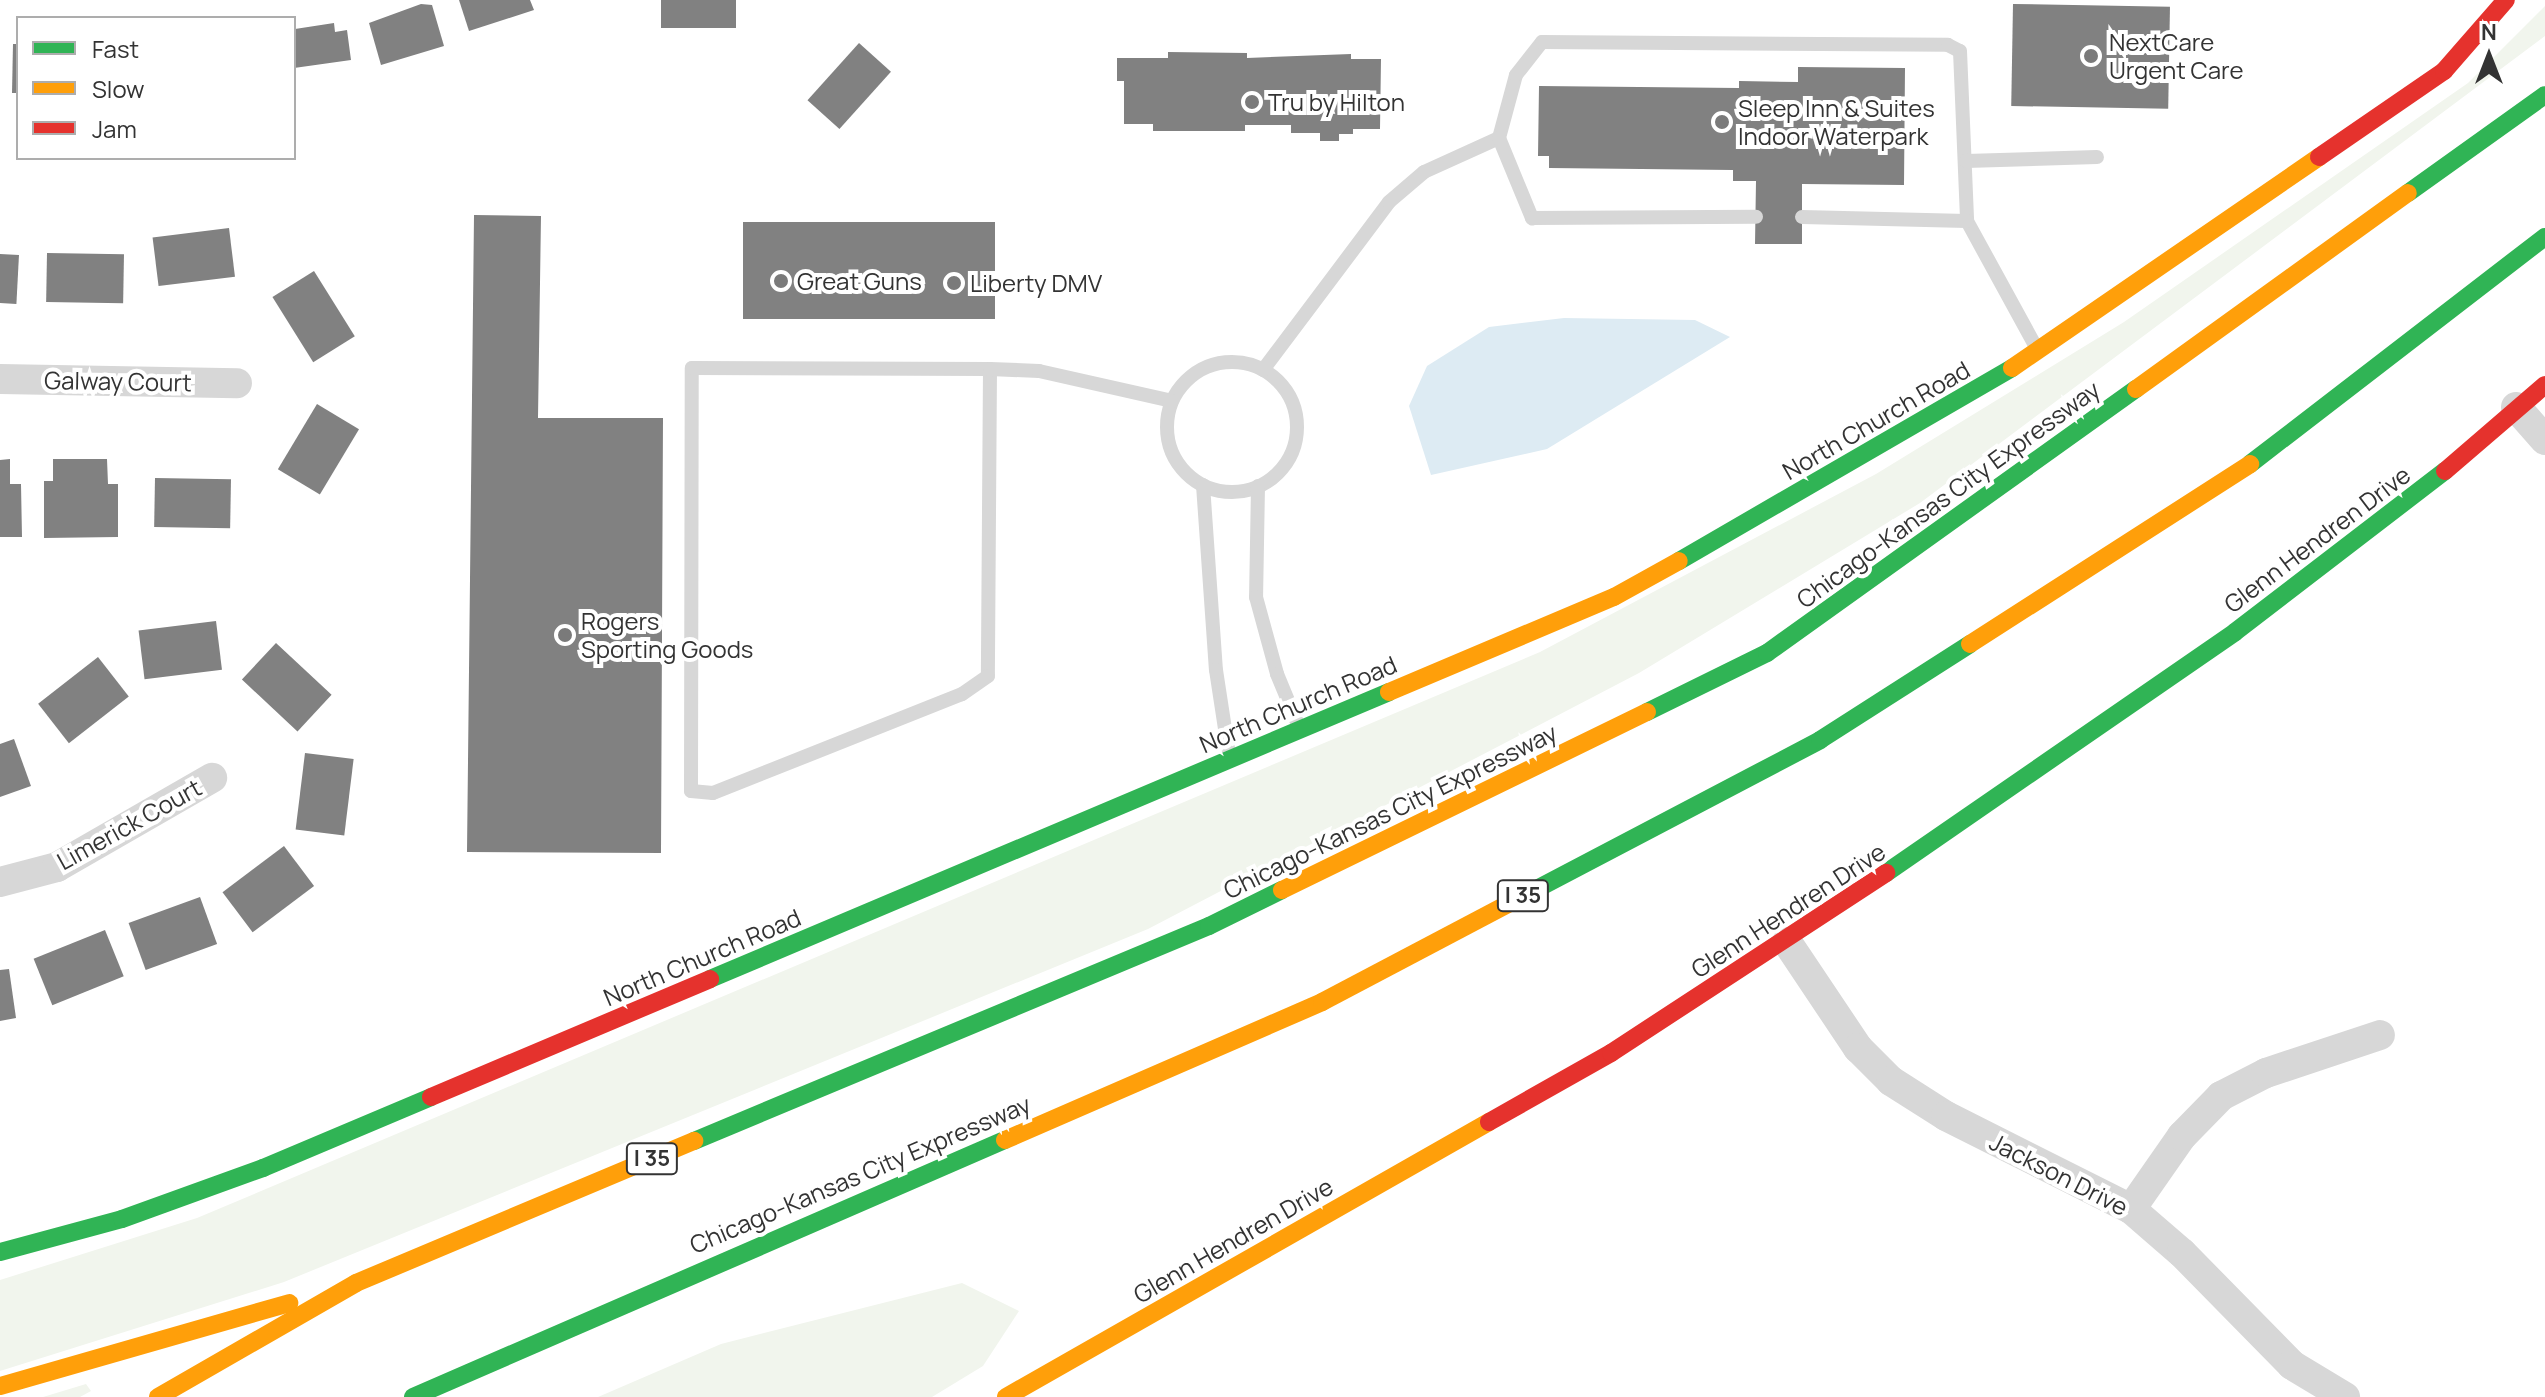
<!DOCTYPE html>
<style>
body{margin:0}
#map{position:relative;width:2545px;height:1397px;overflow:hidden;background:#fff;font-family:Manrope,sans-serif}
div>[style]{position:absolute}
.green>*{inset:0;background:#f1f5ed}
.water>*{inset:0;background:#ddebf3}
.building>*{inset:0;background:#818181;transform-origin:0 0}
.lane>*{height:14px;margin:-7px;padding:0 7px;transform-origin:7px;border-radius:7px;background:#d7d7d7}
.lane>.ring{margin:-7px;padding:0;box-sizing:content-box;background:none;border:14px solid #d7d7d7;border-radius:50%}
.street>*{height:30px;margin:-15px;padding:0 15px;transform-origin:15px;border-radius:15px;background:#d7d7d7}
.fast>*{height:18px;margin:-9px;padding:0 9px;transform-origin:9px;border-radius:9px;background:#30b455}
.slow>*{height:18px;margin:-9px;padding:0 9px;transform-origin:9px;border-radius:9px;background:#ff9f0a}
.jam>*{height:18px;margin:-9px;padding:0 9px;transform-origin:9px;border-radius:9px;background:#e5322d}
.dots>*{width:22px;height:22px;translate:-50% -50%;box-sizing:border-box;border:4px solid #fff;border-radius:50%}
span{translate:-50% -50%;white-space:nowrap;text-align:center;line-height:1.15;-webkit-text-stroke:8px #fff;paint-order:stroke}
.shield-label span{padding:2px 6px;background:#fff;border:2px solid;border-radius:6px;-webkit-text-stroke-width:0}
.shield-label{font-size:22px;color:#333;font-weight:700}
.poi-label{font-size:24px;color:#333}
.left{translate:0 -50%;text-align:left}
.street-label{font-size:24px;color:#333}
.legend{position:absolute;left:16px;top:16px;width:280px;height:144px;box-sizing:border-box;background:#fff;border:2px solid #adadad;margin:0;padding:10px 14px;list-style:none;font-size:24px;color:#333}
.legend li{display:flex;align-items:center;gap:16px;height:40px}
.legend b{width:40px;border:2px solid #adadad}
.north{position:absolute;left:2449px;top:16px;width:80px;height:80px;-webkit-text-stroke:6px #fff;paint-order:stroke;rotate:0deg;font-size:22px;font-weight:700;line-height:32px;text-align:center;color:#333}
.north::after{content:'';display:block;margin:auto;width:28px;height:36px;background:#333;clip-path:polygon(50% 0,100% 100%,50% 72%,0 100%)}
</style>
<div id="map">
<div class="green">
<i style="clip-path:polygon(2545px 6px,2545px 36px,1920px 503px,1639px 673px,1148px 929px,284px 1282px,0 1371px,0 1280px,197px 1218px,1540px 652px,1876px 474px,2124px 322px,2468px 83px)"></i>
<i style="clip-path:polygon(962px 1283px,1019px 1311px,983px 1366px,932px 1397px,598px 1397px,721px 1344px)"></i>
<i style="clip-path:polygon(86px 1384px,91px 1391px,80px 1397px,43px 1397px)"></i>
</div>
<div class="water">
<i style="clip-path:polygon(1564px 318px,1695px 320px,1730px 337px,1547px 449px,1431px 475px,1409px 406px,1427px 366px,1489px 327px)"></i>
</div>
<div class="building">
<i style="clip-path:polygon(459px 0,530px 0,534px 10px,469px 31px)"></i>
<i style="left:661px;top:0;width:75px;height:28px"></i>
<i style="clip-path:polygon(421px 4px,432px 5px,444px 46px,381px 65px,369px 23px)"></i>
<i style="left:2013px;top:4px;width:157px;height:102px;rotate:1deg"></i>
<i style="clip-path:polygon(334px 23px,335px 32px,347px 30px,351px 60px,294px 68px,295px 29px)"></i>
<i style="left:859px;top:43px;width:43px;height:77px;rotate:42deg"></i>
<i style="clip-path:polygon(13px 44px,18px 44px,18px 93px,12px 93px)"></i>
<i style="clip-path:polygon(1168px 52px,1247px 53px,1247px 58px,1351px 54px,1351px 59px,1381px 59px,1380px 129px,1353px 129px,1353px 134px,1339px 134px,1339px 141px,1320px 141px,1320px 133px,1291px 133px,1291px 125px,1245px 125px,1245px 131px,1153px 131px,1153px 124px,1124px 124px,1124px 81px,1117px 81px,1117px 58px,1168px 58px)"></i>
<i style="clip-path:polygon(1798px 67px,1905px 68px,1904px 185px,1802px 184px,1802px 244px,1755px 244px,1756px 181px,1733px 181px,1733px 170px,1549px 168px,1549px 156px,1538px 156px,1539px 86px,1739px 88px,1739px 81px,1798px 82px)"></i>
<i style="clip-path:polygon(474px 215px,541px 216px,538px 418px,663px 418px,661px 853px,467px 852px)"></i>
<i style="left:743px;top:222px;width:252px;height:97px"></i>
<i style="left:229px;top:228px;width:49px;height:77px;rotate:83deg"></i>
<i style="left:47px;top:253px;width:77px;height:49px;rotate:1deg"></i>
<i style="left:0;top:254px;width:19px;height:49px;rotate:3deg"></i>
<i style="left:314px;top:271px;width:77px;height:49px;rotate:58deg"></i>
<i style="left:317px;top:404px;width:49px;height:76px;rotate:31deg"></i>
<i style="clip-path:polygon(10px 459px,10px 484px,21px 484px,22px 537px,0 537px,0 460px)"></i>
<i style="clip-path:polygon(53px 459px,107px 459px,108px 484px,118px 484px,118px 537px,44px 538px,44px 481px,53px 481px)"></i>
<i style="left:155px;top:478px;width:76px;height:49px;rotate:1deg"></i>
<i style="left:216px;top:621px;width:49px;height:78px;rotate:83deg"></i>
<i style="left:276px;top:643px;width:76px;height:50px;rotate:43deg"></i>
<i style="left:98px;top:657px;width:50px;height:76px;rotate:52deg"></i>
<i style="clip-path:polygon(14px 739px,31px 786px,0 797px,0 744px)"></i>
<i style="left:305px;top:753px;width:49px;height:77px;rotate:7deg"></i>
<i style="left:284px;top:846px;width:50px;height:77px;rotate:53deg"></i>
<i style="left:200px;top:897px;width:50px;height:76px;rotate:70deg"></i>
<i style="left:105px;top:930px;width:50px;height:77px;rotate:68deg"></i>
<i style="clip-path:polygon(9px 969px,16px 1018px,0 1021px,0 970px)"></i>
</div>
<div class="lane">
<i style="left:1499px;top:138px;width:65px;rotate:-74.9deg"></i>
<i style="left:1516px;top:75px;width:42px;rotate:-51.8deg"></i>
<i style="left:1542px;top:42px;width:406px;rotate:0.4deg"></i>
<i style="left:1948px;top:45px;width:13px;rotate:27deg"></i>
<i style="left:1960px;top:51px;width:170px;rotate:87.6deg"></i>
<i style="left:1967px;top:221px;width:144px;rotate:61.3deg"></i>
<i style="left:1966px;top:161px;width:131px;rotate:-1.7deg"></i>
<i style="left:1802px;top:217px;width:165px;rotate:1.4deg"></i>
<i class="ring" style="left:1167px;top:362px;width:116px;height:116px"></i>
<i style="left:990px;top:369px;width:307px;rotate:90.4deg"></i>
<i style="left:988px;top:676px;width:32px;rotate:145deg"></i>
<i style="left:962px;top:694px;width:268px;rotate:158.3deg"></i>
<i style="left:713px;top:793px;width:22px;rotate:-175deg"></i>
<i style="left:691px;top:791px;width:423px;rotate:-89.9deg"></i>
<i style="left:692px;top:368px;width:298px;rotate:0.2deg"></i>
<i style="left:990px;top:369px;width:49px;rotate:2.3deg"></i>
<i style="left:1039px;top:371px;width:136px;rotate:12.7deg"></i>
<i style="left:1263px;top:370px;width:210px;rotate:-53.1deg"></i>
<i style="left:1389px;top:202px;width:46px;rotate:-40.6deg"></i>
<i style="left:1424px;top:172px;width:82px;rotate:-24.4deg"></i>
<i style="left:1499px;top:138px;width:87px;rotate:67.6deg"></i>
<i style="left:1532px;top:218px;width:224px;rotate:-0.3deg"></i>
<i style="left:1203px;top:485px;width:185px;rotate:86deg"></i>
<i style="left:1216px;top:670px;width:86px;rotate:81.3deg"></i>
<i style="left:1258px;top:486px;width:111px;rotate:91deg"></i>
<i style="left:1256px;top:597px;width:80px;rotate:74.7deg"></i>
<i style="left:1277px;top:674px;width:57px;rotate:67.5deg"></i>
</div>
<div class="street">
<i style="left:0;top:379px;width:237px;rotate:1deg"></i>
<i style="left:2516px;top:407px;width:44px;rotate:48.7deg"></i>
<i style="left:0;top:882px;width:59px;rotate:-14.7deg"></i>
<i style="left:57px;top:867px;width:179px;rotate:-29.9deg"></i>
<i style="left:1787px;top:942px;width:128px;rotate:56.2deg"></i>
<i style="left:1858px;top:1048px;width:47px;rotate:45deg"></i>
<i style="left:1891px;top:1081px;width:65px;rotate:32.5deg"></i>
<i style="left:1946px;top:1116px;width:207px;rotate:26.7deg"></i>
<i style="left:2131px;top:1209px;width:67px;rotate:40.8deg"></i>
<i style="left:2182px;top:1253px;width:157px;rotate:45.5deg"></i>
<i style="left:2292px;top:1365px;width:62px;rotate:31.1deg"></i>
<i style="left:2131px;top:1209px;width:89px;rotate:-55.1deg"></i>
<i style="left:2182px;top:1136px;width:56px;rotate:-45.7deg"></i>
<i style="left:2221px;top:1096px;width:51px;rotate:-27.1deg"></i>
<i style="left:2266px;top:1073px;width:120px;rotate:-18.4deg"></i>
</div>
<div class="fast">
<i style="left:2408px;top:193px;width:168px;rotate:-35.6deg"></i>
<i style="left:2250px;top:464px;width:372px;rotate:-37.6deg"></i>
<i style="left:1679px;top:561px;width:385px;rotate:-30.1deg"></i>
<i style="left:1647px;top:712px;width:134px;rotate:-26.2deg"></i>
<i style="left:1767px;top:653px;width:454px;rotate:-35.6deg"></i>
<i style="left:1886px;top:873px;width:424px;rotate:-34.6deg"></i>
<i style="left:2235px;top:632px;width:265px;rotate:-37.5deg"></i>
<i style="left:1512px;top:902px;width:348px;rotate:-27.7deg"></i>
<i style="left:1820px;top:740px;width:178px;rotate:-32.6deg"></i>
<i style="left:710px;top:979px;width:737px;rotate:-22.91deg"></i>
<i style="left:694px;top:1141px;width:558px;rotate:-22.66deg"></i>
<i style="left:1209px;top:926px;width:81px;rotate:-26.3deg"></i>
<i style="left:0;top:1252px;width:126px;rotate:-15.1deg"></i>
<i style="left:122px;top:1219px;width:150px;rotate:-19.9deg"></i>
<i style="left:263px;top:1168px;width:182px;rotate:-22.9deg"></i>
<i style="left:413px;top:1397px;width:645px;rotate:-23.47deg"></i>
</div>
<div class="slow">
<i style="left:2012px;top:368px;width:373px;rotate:-34.5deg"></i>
<i style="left:2136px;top:389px;width:335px;rotate:-35.8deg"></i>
<i style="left:1970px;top:644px;width:333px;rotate:-32.7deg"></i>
<i style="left:1389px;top:692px;width:244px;rotate:-22.9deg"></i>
<i style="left:1614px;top:597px;width:74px;rotate:-29deg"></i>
<i style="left:1282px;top:890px;width:406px;rotate:-26deg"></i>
<i style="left:1005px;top:1140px;width:346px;rotate:-23.5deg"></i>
<i style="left:1322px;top:1002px;width:215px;rotate:-27.8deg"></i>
<i style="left:0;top:1386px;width:301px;rotate:-16deg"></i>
<i style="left:158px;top:1397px;width:228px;rotate:-29.9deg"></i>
<i style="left:356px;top:1283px;width:367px;rotate:-22.8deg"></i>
<i style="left:1006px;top:1397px;width:556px;rotate:-29.66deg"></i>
</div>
<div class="jam">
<i style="left:2319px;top:157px;width:152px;rotate:-34.5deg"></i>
<i style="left:2444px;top:71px;width:94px;rotate:-48.9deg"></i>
<i style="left:2445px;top:471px;width:132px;rotate:-40.7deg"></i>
<i style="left:431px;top:1097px;width:303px;rotate:-22.9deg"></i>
<i style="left:1489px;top:1122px;width:140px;rotate:-29.5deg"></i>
<i style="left:1611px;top:1053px;width:329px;rotate:-33.2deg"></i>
</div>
<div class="dots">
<i style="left:2091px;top:56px;background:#7a7a7a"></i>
<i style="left:1252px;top:102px;background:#7a7a7a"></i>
<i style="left:1722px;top:122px;background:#7a7a7a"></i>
<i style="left:781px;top:281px;background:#7a7a7a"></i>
<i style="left:954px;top:283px;background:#7a7a7a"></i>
<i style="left:565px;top:635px;background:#7a7a7a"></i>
</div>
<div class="shield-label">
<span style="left:1523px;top:896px">I 35</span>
<span style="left:652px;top:1159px">I 35</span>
</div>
<div class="poi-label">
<span class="left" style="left:2109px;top:56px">NextCare<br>Urgent Care</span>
<span class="left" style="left:1268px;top:102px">Tru by Hilton</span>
<span class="left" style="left:1738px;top:122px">Sleep Inn &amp; Suites<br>Indoor Waterpark</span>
<span class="left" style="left:797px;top:281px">Great Guns</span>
<span class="left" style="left:970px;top:283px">Liberty DMV</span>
<span class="left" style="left:581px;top:635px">Rogers<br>Sporting Goods</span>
</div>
<div class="street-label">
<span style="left:118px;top:381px;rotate:1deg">Galway Court</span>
<span style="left:1876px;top:420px;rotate:-30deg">North Church Road</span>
<span style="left:1948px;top:494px;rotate:-36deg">Chicago-Kansas City Expressway</span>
<span style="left:2317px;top:539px;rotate:-37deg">Glenn Hendren Drive</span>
<span style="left:1298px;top:704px;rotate:-23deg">North Church Road</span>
<span style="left:1390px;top:811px;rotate:-26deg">Chicago-Kansas City Expressway</span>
<span style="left:129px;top:824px;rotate:-29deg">Limerick Court</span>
<span style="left:1788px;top:910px;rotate:-33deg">Glenn Hendren Drive</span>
<span style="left:702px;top:957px;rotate:-23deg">North Church Road</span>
<span style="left:860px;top:1174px;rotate:-23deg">Chicago-Kansas City Expressway</span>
<span style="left:2059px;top:1174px;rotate:27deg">Jackson Drive</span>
<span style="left:1233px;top:1240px;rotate:-30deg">Glenn Hendren Drive</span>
</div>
<ul class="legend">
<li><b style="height:10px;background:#30b455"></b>Fast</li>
<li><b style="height:10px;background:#ff9f0a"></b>Slow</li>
<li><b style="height:10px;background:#e5322d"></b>Jam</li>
</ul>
<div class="north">N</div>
</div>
